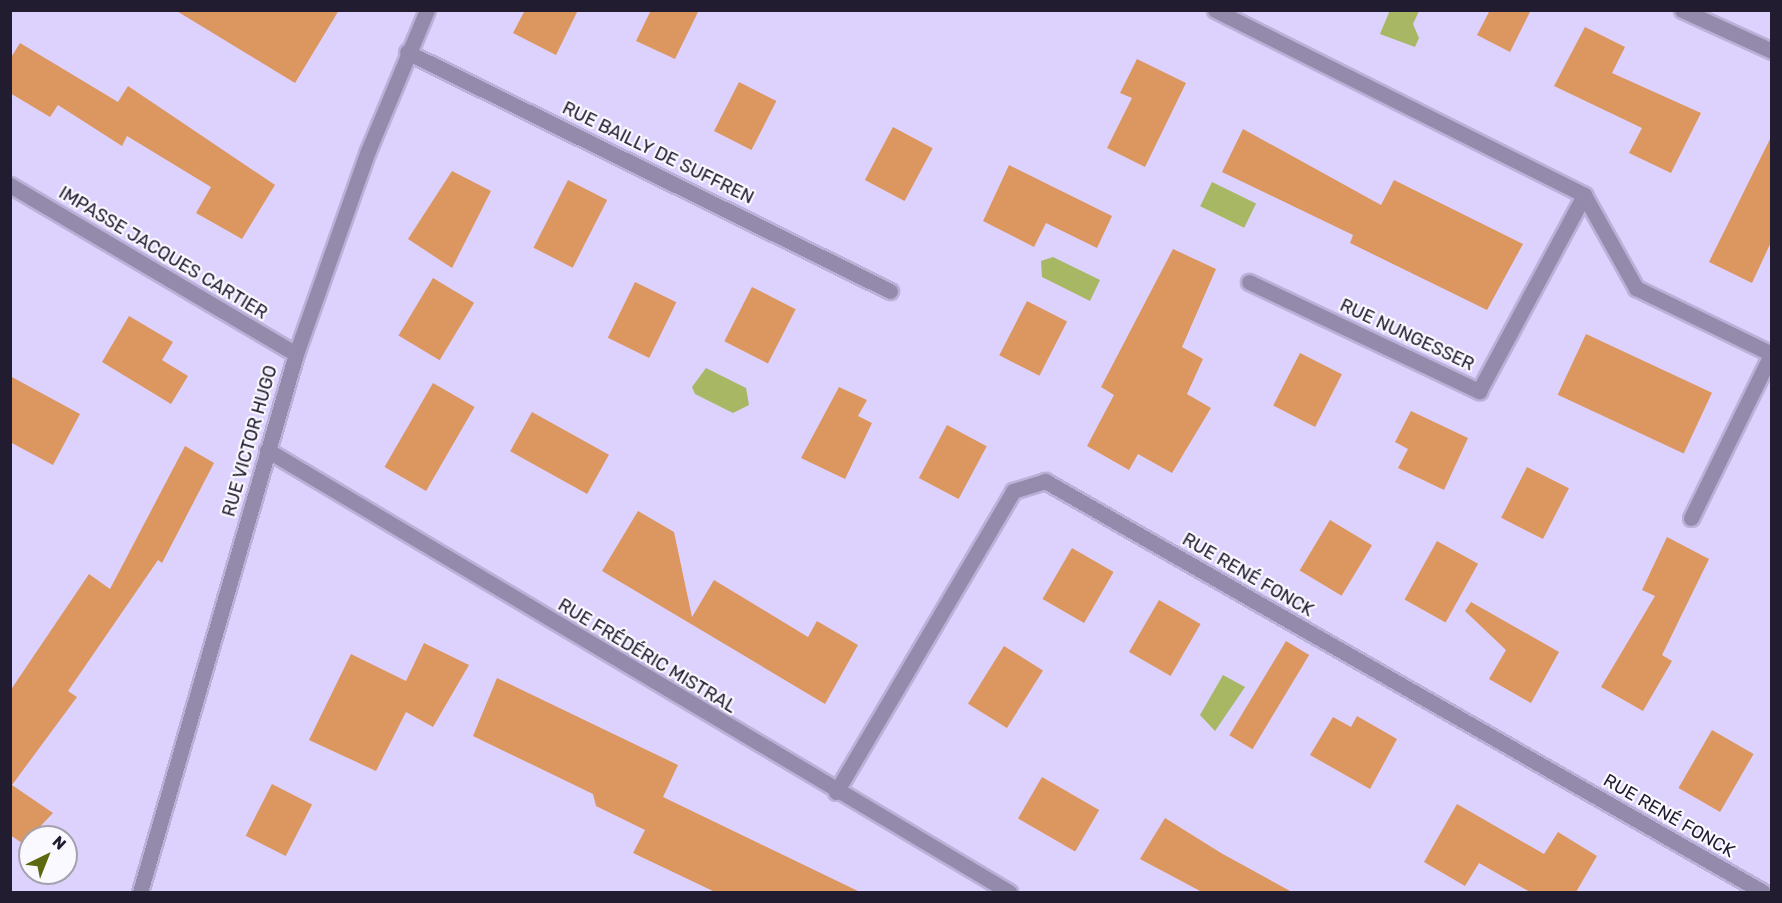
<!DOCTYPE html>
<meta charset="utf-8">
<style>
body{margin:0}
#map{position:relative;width:1782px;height:903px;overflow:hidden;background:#ddd1fd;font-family:Rubik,sans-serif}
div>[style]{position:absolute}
.water>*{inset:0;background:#a8b764;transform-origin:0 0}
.building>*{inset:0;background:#dc9761;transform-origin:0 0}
.roads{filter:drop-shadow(2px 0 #bbb0d8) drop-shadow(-2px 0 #bbb0d8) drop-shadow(0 2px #bbb0d8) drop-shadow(0 -2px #bbb0d8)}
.minor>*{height:15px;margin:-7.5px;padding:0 7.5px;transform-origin:7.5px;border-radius:7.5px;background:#948bac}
.tertiary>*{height:15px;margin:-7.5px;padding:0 7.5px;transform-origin:7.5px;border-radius:7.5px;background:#948bac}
span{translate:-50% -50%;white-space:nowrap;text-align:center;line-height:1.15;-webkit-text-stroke:4.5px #faf9ff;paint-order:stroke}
.street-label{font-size:18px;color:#221c30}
.frame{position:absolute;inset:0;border:12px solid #221c30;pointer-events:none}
.north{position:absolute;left:18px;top:825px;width:60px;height:60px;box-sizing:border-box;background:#faf9ff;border:2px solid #a4a1ac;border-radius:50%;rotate:43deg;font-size:16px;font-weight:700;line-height:24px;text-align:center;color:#221c30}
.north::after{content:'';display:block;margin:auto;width:21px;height:27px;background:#5d6910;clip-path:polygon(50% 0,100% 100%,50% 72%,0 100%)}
</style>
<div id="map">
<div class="water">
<i style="clip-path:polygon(1390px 10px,1419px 11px,1413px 24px,1419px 38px,1415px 47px,1380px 34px)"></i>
<i style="left:1212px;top:182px;width:49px;height:27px;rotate:26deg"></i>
<i style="clip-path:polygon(1053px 257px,1100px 280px,1090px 301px,1042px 277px,1041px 261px)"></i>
<i style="clip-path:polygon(706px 368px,746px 388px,749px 405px,733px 413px,695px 394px,692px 387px)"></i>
<i style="clip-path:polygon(1223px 675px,1245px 687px,1215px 731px,1200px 715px)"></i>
</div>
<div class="building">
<i style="clip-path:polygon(175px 10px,339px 10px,295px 83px)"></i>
<i style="clip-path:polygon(525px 10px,578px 10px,556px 55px,513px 33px)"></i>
<i style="clip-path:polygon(651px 10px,699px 10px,675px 59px,636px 41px)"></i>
<i style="clip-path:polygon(1490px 10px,1531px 10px,1510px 52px,1477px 35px)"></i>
<i style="clip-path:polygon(1585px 27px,1625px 47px,1612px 73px,1701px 113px,1671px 173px,1629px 153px,1642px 128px,1554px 86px)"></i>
<i style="clip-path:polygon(20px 43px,118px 102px,128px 86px,275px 185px,242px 239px,196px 213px,211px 187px,127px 136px,122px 146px,58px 105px,50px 117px,10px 93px,10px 59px)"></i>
<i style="clip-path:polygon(1137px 59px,1186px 83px,1145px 167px,1107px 148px,1132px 98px,1120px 93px)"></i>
<i style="left:739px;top:82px;width:42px;height:55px;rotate:27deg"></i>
<i style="left:893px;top:127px;width:45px;height:60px;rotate:28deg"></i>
<i style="clip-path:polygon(1243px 129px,1381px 205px,1394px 180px,1523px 244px,1487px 310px,1350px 243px,1353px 235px,1222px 172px)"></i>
<i style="clip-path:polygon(1772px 135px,1772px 240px,1752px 283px,1709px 262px)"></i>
<i style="clip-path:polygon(1009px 165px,1112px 216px,1097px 248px,1046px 223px,1034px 247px,983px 221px)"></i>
<i style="clip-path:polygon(452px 171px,491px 191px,452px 268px,408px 239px)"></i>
<i style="left:568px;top:180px;width:44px;height:76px;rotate:27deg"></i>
<i style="clip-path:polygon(1173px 249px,1216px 269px,1182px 347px,1203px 359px,1187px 394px,1211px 408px,1172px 473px,1138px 454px,1129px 470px,1087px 446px,1114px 395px,1101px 387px)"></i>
<i style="left:433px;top:278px;width:48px;height:67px;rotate:31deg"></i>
<i style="left:635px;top:282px;width:46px;height:62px;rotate:26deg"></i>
<i style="left:752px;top:287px;width:49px;height:61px;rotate:27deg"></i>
<i style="left:1027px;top:301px;width:45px;height:61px;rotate:27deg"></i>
<i style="clip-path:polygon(129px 316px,173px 342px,162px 360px,188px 376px,171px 404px,102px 362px)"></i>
<i style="left:1586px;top:334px;width:139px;height:67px;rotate:25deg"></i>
<i style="left:1300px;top:353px;width:47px;height:59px;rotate:27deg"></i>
<i style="clip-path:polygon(10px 376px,80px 414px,53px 465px,10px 442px)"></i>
<i style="left:433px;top:383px;width:48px;height:97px;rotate:30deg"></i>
<i style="clip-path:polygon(839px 387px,867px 400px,858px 416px,872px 423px,845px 479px,801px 458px)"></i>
<i style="clip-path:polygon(1411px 411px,1468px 438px,1444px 490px,1398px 468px,1408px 449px,1395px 442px)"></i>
<i style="left:532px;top:412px;width:88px;height:45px;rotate:29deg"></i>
<i style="left:947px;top:425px;width:45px;height:60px;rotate:28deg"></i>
<i style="clip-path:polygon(185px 446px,214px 463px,162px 563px,158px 560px,68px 691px,77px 697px,12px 785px,53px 813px,30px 837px,28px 847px,10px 835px,10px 691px,89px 574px,110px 589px)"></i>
<i style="left:1527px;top:467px;width:47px;height:57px;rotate:27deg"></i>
<i style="clip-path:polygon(638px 511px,674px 532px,692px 617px,714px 580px,808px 637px,817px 621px,858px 645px,825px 704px,602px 571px)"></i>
<i style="left:1330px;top:520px;width:49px;height:59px;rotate:31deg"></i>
<i style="clip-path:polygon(1667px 537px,1709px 559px,1662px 655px,1672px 661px,1643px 711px,1601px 687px,1655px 596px,1642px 590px)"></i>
<i style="left:1437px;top:541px;width:47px;height:67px;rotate:29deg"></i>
<i style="left:1072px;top:548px;width:48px;height:59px;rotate:30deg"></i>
<i style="left:1159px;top:600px;width:48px;height:60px;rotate:30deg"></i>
<i style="clip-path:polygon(1471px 602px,1559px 652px,1531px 703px,1489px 679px,1506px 650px,1465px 611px)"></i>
<i style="left:1286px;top:641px;width:27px;height:110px;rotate:31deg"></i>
<i style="clip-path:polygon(424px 643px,469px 665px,433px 727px,406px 712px,376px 771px,309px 740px,351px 654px,406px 681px)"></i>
<i style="left:1004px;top:646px;width:46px;height:68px;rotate:32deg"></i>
<i style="clip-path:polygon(497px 678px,678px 765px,663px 797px,860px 892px,715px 892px,633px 853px,645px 830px,596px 806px,593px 794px,473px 736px)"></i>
<i style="clip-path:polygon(1357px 716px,1397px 739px,1370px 789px,1310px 755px,1333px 717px,1351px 727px)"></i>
<i style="left:1712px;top:730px;width:48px;height:67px;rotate:30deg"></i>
<i style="left:1042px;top:777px;width:66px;height:48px;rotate:30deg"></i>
<i style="left:272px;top:784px;width:45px;height:58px;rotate:27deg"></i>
<i style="clip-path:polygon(1457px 804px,1544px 854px,1558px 832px,1597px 856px,1576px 892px,1530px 892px,1479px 863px,1465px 886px,1424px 862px)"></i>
<i style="clip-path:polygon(1165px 818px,1221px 853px,1292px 892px,1202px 892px,1140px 859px)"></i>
</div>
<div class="roads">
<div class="minor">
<i style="left:1215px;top:10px;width:413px;rotate:26.6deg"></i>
<i style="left:1584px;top:195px;width:107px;rotate:60.8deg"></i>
<i style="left:1636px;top:288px;width:151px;rotate:25.9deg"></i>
<i style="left:1682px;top:10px;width:99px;rotate:24.5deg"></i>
<i style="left:407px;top:52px;width:539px;rotate:26.33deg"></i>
<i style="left:10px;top:185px;width:332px;rotate:30.6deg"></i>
<i style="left:1249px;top:282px;width:255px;rotate:25.4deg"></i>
<i style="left:1479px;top:391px;width:222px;rotate:-61.8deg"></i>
<i style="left:267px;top:450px;width:864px;rotate:30.78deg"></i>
<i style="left:1691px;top:518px;width:184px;rotate:-63.9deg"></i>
<i style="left:836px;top:792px;width:349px;rotate:-59.5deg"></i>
<i style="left:1013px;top:491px;width:34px;rotate:-17deg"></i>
<i style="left:1045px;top:481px;width:827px;rotate:29.79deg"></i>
</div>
<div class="tertiary">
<i style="left:140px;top:892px;width:560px;rotate:-73.83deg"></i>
<i style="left:296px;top:354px;width:215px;rotate:-70.5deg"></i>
<i style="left:368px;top:151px;width:153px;rotate:-67.3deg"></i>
</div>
</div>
<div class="street-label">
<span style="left:658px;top:153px;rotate:26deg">RUE BAILLY DE SUFFREN</span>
<span style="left:163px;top:253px;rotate:31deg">IMPASSE JACQUES CARTIER</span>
<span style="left:1407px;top:335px;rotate:25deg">RUE NUNGESSER</span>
<span style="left:250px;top:441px;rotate:-74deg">RUE VICTOR HUGO</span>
<span style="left:1248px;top:575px;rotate:30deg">RUE RENÉ FONCK</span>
<span style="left:647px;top:656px;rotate:31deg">RUE FRÉDÉRIC MISTRAL</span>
<span style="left:1669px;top:816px;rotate:30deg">RUE RENÉ FONCK</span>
</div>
<div class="frame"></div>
<div class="north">N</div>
</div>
